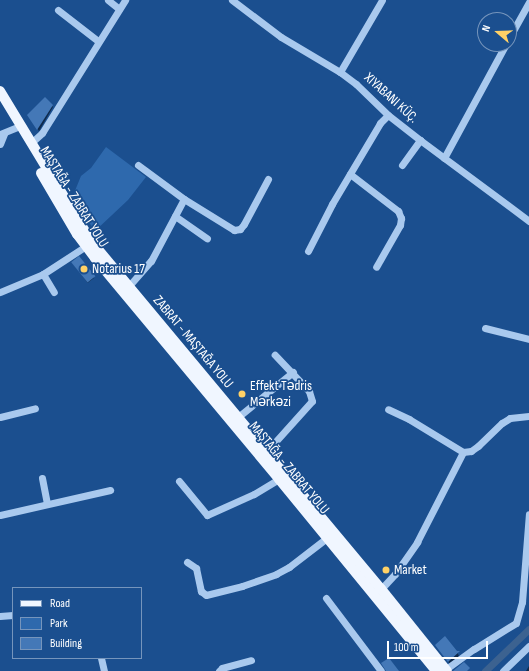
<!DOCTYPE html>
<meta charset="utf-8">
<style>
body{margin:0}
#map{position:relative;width:529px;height:671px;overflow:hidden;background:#1b4f8f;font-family:"Sofia Sans Condensed",sans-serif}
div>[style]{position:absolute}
.green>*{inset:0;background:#2e69ad}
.shadow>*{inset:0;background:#0007;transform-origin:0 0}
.canal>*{height:7px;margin:-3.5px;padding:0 3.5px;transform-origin:3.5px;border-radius:3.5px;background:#3c6290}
.building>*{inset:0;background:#4478b7;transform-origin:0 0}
.minor>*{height:7px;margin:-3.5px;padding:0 3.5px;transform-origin:3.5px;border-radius:3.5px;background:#a9c9ee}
.major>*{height:10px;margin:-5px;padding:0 5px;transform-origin:5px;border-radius:5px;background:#f0f6ff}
.dots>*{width:11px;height:11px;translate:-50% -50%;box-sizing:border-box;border:2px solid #1b4f8f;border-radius:50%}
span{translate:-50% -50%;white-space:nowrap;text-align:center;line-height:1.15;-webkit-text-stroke:3.5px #1b4f8f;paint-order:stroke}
.street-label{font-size:14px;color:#fff}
.poi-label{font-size:14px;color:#fff}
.left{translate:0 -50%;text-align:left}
.legend{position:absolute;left:12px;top:587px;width:130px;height:72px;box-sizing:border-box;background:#1b4f8f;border:1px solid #7695bc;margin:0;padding:5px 7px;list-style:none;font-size:12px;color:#fff}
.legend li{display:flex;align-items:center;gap:8px;height:20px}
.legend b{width:20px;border:1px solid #7695bc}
.north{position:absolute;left:477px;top:12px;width:40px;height:40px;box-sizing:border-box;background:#1b4f8f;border:1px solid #7695bc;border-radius:50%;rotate:289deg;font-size:11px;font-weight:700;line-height:16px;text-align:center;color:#fff}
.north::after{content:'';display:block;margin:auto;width:14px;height:18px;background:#ffd166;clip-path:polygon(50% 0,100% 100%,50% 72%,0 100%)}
.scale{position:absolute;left:387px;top:641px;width:101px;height:18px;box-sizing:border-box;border:2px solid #fff;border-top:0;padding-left:5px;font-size:12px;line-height:14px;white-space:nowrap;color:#fff;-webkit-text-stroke:3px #1b4f8f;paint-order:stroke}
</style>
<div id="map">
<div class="green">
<i style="clip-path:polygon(106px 147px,146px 177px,128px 200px,95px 231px,72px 198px,81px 176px,91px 168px)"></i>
</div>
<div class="shadow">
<i style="clip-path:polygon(45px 98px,53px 107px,39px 131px,28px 115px)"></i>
<i style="left:79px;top:258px;width:25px;height:8px;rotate:53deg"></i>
<i style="clip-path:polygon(436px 645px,457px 652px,459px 656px,450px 664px)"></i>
<i style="clip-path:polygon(529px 666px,529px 671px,526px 671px)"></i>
</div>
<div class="canal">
<i style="left:485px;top:671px;width:61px;rotate:-43.7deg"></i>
</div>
<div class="building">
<i style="clip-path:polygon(45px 97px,53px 105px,37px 130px,27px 115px)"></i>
<i style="left:79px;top:256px;width:26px;height:10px;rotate:51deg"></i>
<i style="clip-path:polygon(445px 636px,457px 651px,460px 651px,448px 662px,435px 645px)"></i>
<i style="clip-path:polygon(389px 658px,399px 671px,386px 671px,381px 663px)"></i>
<i style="clip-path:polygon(464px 662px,470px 668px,467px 671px,453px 671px)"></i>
</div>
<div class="minor">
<i style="left:108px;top:0;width:14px;rotate:39deg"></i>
<i style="left:232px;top:0;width:61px;rotate:37.1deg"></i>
<i style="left:281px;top:37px;width:69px;rotate:30.7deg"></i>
<i style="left:340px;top:72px;width:20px;rotate:37deg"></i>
<i style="left:356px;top:84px;width:45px;rotate:44.1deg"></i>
<i style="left:388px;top:115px;width:41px;rotate:38deg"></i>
<i style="left:420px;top:140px;width:136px;rotate:36.6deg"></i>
<i style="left:58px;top:10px;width:51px;rotate:37.8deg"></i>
<i style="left:509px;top:38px;width:41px;rotate:-60.9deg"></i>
<i style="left:340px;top:72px;width:83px;rotate:-59.7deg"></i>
<i style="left:0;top:134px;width:22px;rotate:-22deg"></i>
<i style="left:31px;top:143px;width:15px;rotate:-42deg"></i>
<i style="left:42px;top:133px;width:157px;rotate:-58deg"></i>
<i style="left:0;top:144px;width:11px;rotate:-68deg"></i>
<i style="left:444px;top:158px;width:130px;rotate:-61.5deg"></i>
<i style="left:138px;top:165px;width:57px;rotate:36.5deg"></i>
<i style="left:184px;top:199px;width:59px;rotate:31.8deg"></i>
<i style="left:234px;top:230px;width:6px;rotate:-9deg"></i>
<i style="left:240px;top:229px;width:6px;rotate:-51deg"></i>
<i style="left:244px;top:224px;width:51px;rotate:-61.9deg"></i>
<i style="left:402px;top:165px;width:31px;rotate:-54deg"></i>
<i style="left:350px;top:174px;width:61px;rotate:37.6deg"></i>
<i style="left:398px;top:211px;width:8px;rotate:67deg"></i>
<i style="left:401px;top:218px;width:7px;rotate:98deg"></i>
<i style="left:400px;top:225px;width:48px;rotate:119.7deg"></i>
<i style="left:175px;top:216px;width:39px;rotate:35deg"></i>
<i style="left:308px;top:251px;width:53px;rotate:-62.9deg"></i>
<i style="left:332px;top:204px;width:94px;rotate:-59.3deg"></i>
<i style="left:380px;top:123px;width:11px;rotate:-45deg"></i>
<i style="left:43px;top:274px;width:21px;rotate:59deg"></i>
<i style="left:128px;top:287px;width:35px;rotate:-49deg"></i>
<i style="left:151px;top:261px;width:70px;rotate:-62deg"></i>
<i style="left:0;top:292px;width:47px;rotate:-22.7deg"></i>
<i style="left:43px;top:274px;width:51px;rotate:-33.1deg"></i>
<i style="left:485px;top:328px;width:45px;rotate:14deg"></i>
<i style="left:0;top:417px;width:36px;rotate:-14deg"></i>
<i style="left:238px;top:417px;width:71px;rotate:-39.3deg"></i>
<i style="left:267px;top:451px;width:67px;rotate:-48deg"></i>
<i style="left:312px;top:401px;width:10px;rotate:-107deg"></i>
<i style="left:309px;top:391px;width:50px;rotate:-133.4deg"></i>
<i style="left:463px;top:452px;width:8px;rotate:-7deg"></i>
<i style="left:471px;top:451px;width:9px;rotate:-36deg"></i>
<i style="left:478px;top:446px;width:33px;rotate:-44deg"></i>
<i style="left:502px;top:423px;width:9px;rotate:-32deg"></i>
<i style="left:510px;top:418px;width:19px;rotate:-6deg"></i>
<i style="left:42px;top:478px;width:25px;rotate:79deg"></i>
<i style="left:179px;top:481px;width:44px;rotate:50.5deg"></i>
<i style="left:207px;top:515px;width:51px;rotate:-24.1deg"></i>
<i style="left:254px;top:494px;width:29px;rotate:-31deg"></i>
<i style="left:0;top:515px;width:113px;rotate:-12.8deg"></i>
<i style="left:187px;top:562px;width:11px;rotate:34deg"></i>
<i style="left:196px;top:568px;width:24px;rotate:78deg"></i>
<i style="left:201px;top:591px;width:6px;rotate:39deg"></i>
<i style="left:206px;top:595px;width:37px;rotate:-14deg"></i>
<i style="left:242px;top:586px;width:36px;rotate:-19deg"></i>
<i style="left:276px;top:574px;width:15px;rotate:-28deg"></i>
<i style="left:289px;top:567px;width:49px;rotate:-37.6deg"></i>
<i style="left:381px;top:589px;width:21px;rotate:-47deg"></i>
<i style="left:395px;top:574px;width:39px;rotate:-55deg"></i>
<i style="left:417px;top:542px;width:101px;rotate:-62.9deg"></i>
<i style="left:463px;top:452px;width:63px;rotate:-148.6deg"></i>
<i style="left:409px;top:419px;width:23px;rotate:-155deg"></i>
<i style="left:326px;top:598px;width:91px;rotate:53deg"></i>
<i style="left:0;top:616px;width:13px;rotate:-4deg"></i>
<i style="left:101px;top:658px;width:13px;rotate:77deg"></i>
<i style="left:446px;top:669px;width:34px;rotate:-36deg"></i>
<i style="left:474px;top:649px;width:49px;rotate:-31.8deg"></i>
<i style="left:516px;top:623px;width:22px;rotate:-74deg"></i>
<i style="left:522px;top:602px;width:88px;rotate:-85.5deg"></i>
<i style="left:219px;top:671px;width:4px;rotate:-45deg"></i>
<i style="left:222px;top:668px;width:30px;rotate:-15deg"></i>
<i style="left:503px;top:671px;width:36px;rotate:-44deg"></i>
</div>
<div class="major">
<i style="left:0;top:91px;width:175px;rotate:58.8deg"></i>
<i style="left:91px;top:241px;width:453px;rotate:50.2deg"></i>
<i style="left:381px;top:589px;width:105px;rotate:51.2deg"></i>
<i style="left:41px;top:173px;width:71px;rotate:59.5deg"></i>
<i style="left:77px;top:234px;width:30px;rotate:53deg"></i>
<i style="left:95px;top:258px;width:288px;rotate:50.2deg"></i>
<i style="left:279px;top:479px;width:248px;rotate:50.7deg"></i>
</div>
<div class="dots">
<i style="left:84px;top:269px;background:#ffd166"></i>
<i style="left:242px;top:394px;background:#ffd166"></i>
<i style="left:386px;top:570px;background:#ffd166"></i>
</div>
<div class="street-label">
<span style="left:391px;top:98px;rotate:42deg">XIYABANI KÜÇ.</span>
<span style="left:74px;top:197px;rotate:58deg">MAŞTAĞA - ZABRAT YOLU</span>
<span style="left:193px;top:342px;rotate:50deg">ZABRAT - MAŞTAĞA YOLU</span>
<span style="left:289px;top:468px;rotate:50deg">MAŞTAĞA - ZABRAT YOLU</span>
</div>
<div class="poi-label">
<span class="left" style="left:92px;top:269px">Notarius 17</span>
<span class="left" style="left:250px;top:394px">Effekt Tədris<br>Mərkəzi</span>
<span class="left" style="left:394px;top:570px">Market</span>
</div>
<ul class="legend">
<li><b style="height:5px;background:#f0f6ff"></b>Road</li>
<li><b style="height:11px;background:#2e69ad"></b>Park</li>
<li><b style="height:11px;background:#4478b7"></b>Building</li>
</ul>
<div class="north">N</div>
<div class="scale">100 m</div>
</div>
